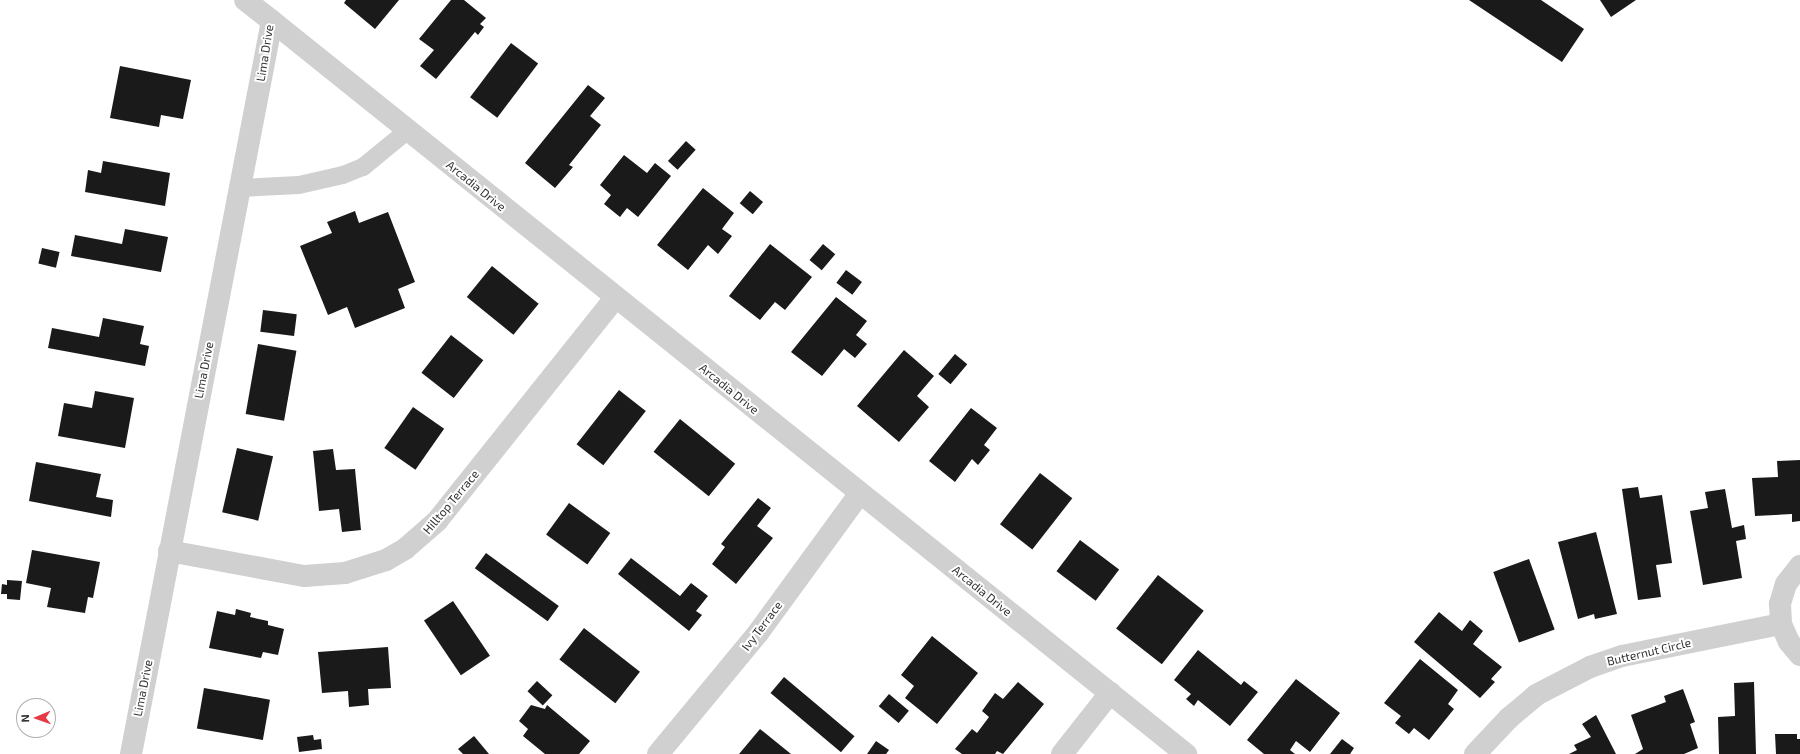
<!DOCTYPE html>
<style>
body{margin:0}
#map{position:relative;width:1800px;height:754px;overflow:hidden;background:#fff;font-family:"Exo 2",sans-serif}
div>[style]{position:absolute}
.building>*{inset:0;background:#1a1a1a;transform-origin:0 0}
.lane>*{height:18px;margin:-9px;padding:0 9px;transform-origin:9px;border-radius:9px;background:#d0d0d0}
.street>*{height:22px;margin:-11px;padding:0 11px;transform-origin:11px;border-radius:11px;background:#d0d0d0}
span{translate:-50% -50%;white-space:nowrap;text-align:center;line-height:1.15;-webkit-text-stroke:4px #fff;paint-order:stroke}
.street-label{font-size:12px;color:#333}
.north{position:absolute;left:16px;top:698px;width:40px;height:40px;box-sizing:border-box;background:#fff;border:1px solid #adadad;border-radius:50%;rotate:268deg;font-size:11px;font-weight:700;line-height:16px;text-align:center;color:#333}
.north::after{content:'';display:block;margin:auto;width:14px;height:18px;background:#e63946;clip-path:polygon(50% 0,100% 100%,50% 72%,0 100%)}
</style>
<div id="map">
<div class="building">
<i style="clip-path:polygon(346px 0,399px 0,375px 29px,344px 3px)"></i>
<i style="clip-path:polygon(451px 0,464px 0,486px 18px,480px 24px,484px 27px,478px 35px,475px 32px,436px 79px,420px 66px,434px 50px,419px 39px)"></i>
<i style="clip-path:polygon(1469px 0,1541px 0,1584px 29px,1562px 62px)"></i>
<i style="clip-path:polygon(1600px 0,1636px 0,1611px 17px)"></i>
<i style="left:511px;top:43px;width:34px;height:68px;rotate:37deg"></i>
<i style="clip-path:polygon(120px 66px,191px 80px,183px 119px,161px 115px,159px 127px,110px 118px)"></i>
<i style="clip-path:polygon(588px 85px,605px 98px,590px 116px,601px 125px,569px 165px,573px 167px,555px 188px,525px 163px)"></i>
<i style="left:686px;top:141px;width:13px;height:27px;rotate:42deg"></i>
<i style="clip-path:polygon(624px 155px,647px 173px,655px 163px,671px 176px,638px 217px,627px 208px,620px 217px,604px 204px,611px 195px,600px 185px)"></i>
<i style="clip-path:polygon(103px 161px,170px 173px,165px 206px,85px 192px,88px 170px,101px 173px)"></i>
<i style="clip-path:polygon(703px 188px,734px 213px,722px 229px,732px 236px,718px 254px,708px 245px,688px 270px,657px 245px)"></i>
<i style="left:750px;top:191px;width:17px;height:16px;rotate:40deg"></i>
<i style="clip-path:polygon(355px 211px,359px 223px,388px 212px,415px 282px,398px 289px,405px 308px,355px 328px,347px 307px,328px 315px,300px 246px,332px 233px,327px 222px)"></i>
<i style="clip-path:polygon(125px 229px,168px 237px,161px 272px,71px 256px,75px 235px,122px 244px)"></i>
<i style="clip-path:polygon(770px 244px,812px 277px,785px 310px,775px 302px,760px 320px,729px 296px)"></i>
<i style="left:823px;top:244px;width:16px;height:21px;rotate:40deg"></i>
<i style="left:42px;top:248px;width:18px;height:16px;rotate:13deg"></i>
<i style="left:492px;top:266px;width:60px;height:40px;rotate:39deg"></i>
<i style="left:846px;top:270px;width:20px;height:16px;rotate:37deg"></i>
<i style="clip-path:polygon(836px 297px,867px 321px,856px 335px,867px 344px,855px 358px,844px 349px,822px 376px,791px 352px)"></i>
<i style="left:263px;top:310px;width:34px;height:22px;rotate:7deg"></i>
<i style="clip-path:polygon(103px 318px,144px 326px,140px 344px,149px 346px,145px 366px,48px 348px,52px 328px,99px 337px)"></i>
<i style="left:451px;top:335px;width:41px;height:48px;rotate:38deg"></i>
<i style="left:258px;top:344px;width:39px;height:71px;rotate:10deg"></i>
<i style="clip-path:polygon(904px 350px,934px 376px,917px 396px,929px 407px,899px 442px,857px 406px)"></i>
<i style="left:955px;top:354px;width:16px;height:26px;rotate:40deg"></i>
<i style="left:619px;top:390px;width:34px;height:69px;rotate:38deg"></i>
<i style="clip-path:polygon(95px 391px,134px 398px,125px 448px,58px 436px,64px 403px,92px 408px)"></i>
<i style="left:413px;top:407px;width:38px;height:50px;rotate:35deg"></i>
<i style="clip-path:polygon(971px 408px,997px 428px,984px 445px,990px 450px,978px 465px,972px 459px,955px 482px,929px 461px)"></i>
<i style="left:680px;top:419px;width:71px;height:42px;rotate:39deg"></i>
<i style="left:237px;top:448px;width:37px;height:66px;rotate:13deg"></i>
<i style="clip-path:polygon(333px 449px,336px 470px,355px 469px,361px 530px,342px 532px,339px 509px,319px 511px,313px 451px)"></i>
<i style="clip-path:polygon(1800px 460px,1800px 521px,1792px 522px,1792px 514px,1755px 516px,1752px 478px,1778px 477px,1777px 461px)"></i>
<i style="clip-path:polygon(36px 462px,101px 474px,96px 497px,113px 500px,111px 517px,29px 501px)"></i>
<i style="left:1040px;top:473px;width:41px;height:65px;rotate:38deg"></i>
<i style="clip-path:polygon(1638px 487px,1640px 498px,1662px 495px,1672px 563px,1656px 565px,1661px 597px,1638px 600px,1622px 489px)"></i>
<i style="clip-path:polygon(1725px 489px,1732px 528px,1744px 525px,1746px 539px,1736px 541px,1742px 578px,1703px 585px,1690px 511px,1708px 508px,1705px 492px)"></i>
<i style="clip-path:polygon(758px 498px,771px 508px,757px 526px,773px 538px,736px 584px,712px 564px,725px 547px,721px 544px)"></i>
<i style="left:569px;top:503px;width:51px;height:39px;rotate:36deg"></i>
<i style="clip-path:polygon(1596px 532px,1617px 614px,1595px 619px,1594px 614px,1578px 619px,1558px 542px)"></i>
<i style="left:1080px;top:540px;width:49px;height:39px;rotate:37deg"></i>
<i style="clip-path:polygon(32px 550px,100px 562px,93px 598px,88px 597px,85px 613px,47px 607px,51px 588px,26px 583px)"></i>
<i style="left:486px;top:553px;width:90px;height:19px;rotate:36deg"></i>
<i style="clip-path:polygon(631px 558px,680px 596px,691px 583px,708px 596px,696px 611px,702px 615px,689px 631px,618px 574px)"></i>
<i style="left:1529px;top:559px;width:75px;height:38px;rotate:70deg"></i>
<i style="left:1158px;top:575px;width:58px;height:68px;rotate:38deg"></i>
<i style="clip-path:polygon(7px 580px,22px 581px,20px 600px,7px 599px,7px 594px,1px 594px,2px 584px,7px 585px)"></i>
<i style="left:453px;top:601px;width:66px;height:35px;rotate:56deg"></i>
<i style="clip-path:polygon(236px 609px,251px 613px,250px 617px,268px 621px,268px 625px,284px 629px,278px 655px,263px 652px,261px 658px,209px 648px,217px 611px,235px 615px)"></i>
<i style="clip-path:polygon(1439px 612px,1462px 631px,1470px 620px,1483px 631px,1473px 644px,1502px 667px,1491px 679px,1495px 682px,1480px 698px,1414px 642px)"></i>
<i style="left:584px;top:628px;width:71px;height:40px;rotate:38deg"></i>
<i style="clip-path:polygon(932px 636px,978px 673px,937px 724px,905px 698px,914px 686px,901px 675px)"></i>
<i style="clip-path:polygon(388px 647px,391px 688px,368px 689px,369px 705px,349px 707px,348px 691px,322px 693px,318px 652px)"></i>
<i style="clip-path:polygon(1198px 650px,1241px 685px,1244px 681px,1258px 692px,1230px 726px,1198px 700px,1194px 706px,1186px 699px,1191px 694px,1174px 680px)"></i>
<i style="clip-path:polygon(1420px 659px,1458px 690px,1448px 704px,1454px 709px,1429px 740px,1414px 728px,1409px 734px,1395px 723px,1401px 716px,1384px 703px)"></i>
<i style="left:784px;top:677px;width:92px;height:21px;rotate:40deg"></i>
<i style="clip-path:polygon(1296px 679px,1340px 713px,1310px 752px,1296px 741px,1290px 750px,1295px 754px,1264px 754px,1247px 740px)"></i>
<i style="left:537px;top:681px;width:21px;height:14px;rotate:43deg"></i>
<i style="clip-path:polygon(1018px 682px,1044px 704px,1003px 754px,997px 751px,995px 754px,962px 754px,955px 749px,972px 729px,977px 733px,989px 717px,982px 711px,995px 693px,1003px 699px)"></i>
<i style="clip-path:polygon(1754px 682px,1756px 754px,1719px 754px,1718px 717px,1735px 716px,1734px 683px)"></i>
<i style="left:204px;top:688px;width:67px;height:41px;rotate:10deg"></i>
<i style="clip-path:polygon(1683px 689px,1695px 722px,1690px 724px,1698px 748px,1684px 754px,1635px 754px,1643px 749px,1631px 715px,1666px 702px,1664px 696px)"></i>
<i style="left:889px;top:694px;width:26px;height:16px;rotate:40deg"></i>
<i style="clip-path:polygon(531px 705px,545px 709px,547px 705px,590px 741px,579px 754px,545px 754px,523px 736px,528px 729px,519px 721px)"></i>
<i style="clip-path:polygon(1596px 715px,1616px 754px,1569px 754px,1577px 750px,1574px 745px,1591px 737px,1582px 724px)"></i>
<i style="clip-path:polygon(760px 729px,791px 754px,739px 754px)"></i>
<i style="clip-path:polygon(1775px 734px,1797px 734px,1797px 739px,1800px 739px,1800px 754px,1776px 754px)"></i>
<i style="clip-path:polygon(313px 735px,314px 740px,321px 739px,322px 749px,299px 752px,297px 737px)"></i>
<i style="clip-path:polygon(474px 736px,489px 754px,463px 754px,458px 749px)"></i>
<i style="clip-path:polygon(1342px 739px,1354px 748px,1350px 754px,1330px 754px)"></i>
<i style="clip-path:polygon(876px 741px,889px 750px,886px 754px,867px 754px)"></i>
</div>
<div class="lane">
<i style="left:240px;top:188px;width:59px;rotate:-2.9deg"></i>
<i style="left:299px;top:185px;width:45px;rotate:-12.8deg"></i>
<i style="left:343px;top:175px;width:22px;rotate:-22deg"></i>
<i style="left:363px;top:167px;width:57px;rotate:-39.3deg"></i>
</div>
<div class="street">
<i style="left:272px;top:21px;width:1172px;rotate:38.73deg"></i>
<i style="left:169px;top:551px;width:137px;rotate:10.5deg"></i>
<i style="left:304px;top:576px;width:41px;rotate:-4.2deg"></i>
<i style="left:345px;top:573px;width:43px;rotate:-17.6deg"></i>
<i style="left:386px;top:560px;width:22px;rotate:-30deg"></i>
<i style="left:405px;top:549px;width:43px;rotate:-41.2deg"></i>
<i style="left:437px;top:521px;width:285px;rotate:-51.4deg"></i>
<i style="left:1800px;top:566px;width:23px;rotate:128deg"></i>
<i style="left:1786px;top:584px;width:21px;rotate:107deg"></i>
<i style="left:1780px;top:604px;width:20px;rotate:87deg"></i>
<i style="left:1781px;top:624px;width:20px;rotate:66deg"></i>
<i style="left:1789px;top:642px;width:17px;rotate:50deg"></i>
<i style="left:131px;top:754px;width:746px;rotate:-79.11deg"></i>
<i style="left:272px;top:21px;width:34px;rotate:-142deg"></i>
<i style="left:658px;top:754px;width:157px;rotate:-50.4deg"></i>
<i style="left:758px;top:633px;width:173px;rotate:-53.9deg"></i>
<i style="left:1062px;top:754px;width:78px;rotate:-51.8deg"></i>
<i style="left:1475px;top:754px;width:50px;rotate:-46.6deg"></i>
<i style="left:1509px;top:718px;width:35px;rotate:-40deg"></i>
<i style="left:1536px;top:695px;width:61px;rotate:-27.4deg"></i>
<i style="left:1590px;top:667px;width:34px;rotate:-19deg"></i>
<i style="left:1622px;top:656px;width:162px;rotate:-11.4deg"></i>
</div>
<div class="street-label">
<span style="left:265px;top:53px;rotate:-81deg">Lima Drive</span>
<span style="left:476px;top:186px;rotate:39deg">Arcadia Drive</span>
<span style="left:204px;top:370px;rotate:-79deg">Lima Drive</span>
<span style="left:729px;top:389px;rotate:39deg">Arcadia Drive</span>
<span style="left:451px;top:502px;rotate:-50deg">Hilltop Terrace</span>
<span style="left:982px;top:591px;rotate:39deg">Arcadia Drive</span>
<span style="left:762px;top:626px;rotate:-53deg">Ivy Terrace</span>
<span style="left:1649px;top:652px;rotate:-13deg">Butternut Circle</span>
<span style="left:143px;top:688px;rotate:-79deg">Lima Drive</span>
</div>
<div class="north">N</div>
</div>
